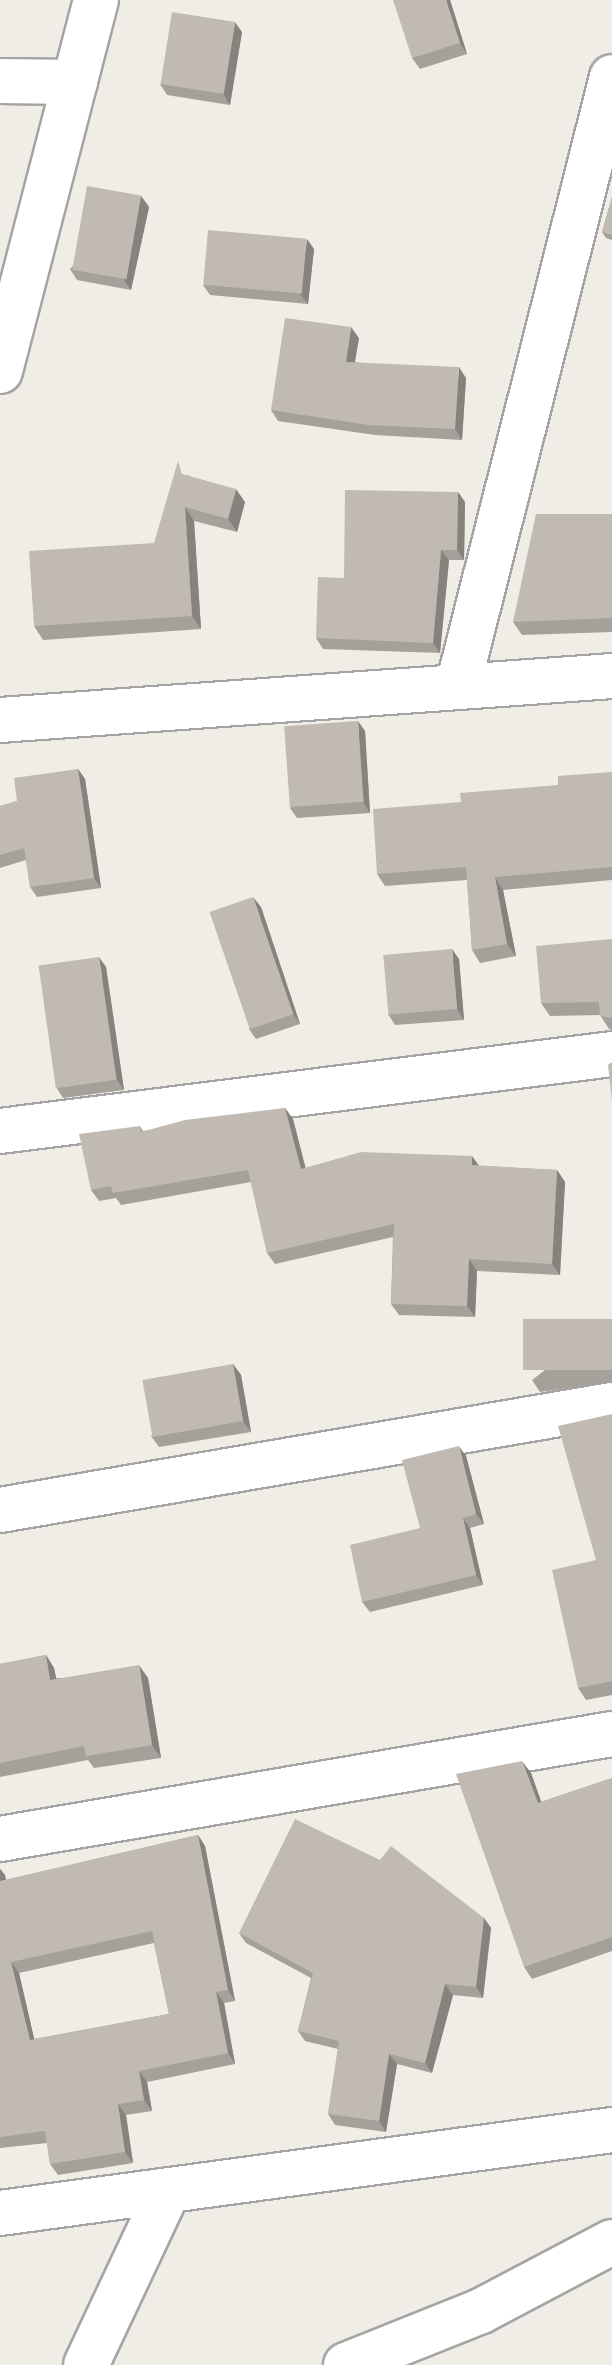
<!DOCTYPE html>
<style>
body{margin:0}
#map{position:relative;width:612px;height:2365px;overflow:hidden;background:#f0ede7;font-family:Montserrat,sans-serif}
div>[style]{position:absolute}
.roads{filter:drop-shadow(2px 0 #a4a4a4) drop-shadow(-2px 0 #a4a4a4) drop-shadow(0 2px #a4a4a4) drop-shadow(0 -2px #a4a4a4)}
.minor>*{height:44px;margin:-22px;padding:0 22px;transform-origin:22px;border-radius:22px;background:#fff}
.wall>*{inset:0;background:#a6a09a}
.shaded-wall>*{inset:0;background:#87827d}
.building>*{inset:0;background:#c1bab3;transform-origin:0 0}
span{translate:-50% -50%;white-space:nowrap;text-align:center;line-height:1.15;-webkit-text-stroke:6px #fff;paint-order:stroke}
</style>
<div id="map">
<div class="roads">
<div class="minor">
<i style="left:0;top:81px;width:75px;rotate:0.8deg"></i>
<i style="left:0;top:371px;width:383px;rotate:-75.5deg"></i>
<i style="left:458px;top:686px;width:628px;rotate:-75.81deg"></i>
<i style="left:0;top:720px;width:614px;rotate:-4.11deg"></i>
<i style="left:0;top:1131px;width:617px;rotate:-7.17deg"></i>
<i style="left:0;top:1510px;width:621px;rotate:-9.74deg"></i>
<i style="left:0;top:1839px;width:621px;rotate:-9.74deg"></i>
<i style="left:0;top:2213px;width:618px;rotate:-7.72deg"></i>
<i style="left:86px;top:2365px;width:190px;rotate:-64.8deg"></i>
<i style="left:346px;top:2365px;width:145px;rotate:-21.8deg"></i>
<i style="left:481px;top:2311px;width:148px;rotate:-27.8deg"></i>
</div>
</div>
<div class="wall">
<i style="clip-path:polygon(450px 0,467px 54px,420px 69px,412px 58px)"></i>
<i style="clip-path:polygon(242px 32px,230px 105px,167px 95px,160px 84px)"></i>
<i style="clip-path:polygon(141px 196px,149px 207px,131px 290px,77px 280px,70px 269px)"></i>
<i style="clip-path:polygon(612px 197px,612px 240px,606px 238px,602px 232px)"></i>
<i style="clip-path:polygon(314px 249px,308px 304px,210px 295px,203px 285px)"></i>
<i style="clip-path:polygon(359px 338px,355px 362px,466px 378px,462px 440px,375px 435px,278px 421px,271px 410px)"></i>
<i style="clip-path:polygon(187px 475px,245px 502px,237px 532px,194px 521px,201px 629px,43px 640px,34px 626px,154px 543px)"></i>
<i style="clip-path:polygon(458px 492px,465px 502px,464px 560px,449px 560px,440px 653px,323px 649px,316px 638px,344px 578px)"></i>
<i style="clip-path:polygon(612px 514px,612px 632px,522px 635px,513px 622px)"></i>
<i style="clip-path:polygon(365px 731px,370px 813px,297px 818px,290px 808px)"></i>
<i style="clip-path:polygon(78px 769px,85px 779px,101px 888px,37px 897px,30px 887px,26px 860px,0 868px,0 806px,17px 801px)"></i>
<i style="clip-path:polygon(612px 772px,612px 880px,503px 890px,516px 956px,480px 963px,472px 950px,467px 880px,385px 886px,377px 874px,461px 802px,558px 785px)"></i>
<i style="clip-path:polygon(261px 907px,300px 1024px,256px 1039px,249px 1029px)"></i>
<i style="clip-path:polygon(612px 939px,612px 1030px,609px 1029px,600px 1015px,550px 1016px,541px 1003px)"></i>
<i style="clip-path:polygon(459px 959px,464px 1020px,395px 1025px,388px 1014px)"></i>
<i style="clip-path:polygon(106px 967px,124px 1090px,63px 1098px,56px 1087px)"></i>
<i style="clip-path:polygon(285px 1108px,293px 1119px,305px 1168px,479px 1166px,557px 1170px,565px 1182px,560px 1275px,477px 1271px,475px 1317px,399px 1315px,391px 1304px,393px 1237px,275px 1264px,267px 1253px,251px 1182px,121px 1205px,116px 1198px,99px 1201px,91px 1190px,140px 1126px,143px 1131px)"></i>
<i style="clip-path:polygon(612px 1319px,612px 1382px,540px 1392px,532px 1380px)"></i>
<i style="clip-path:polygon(233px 1364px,241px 1375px,251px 1432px,159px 1447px,151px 1436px)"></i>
<i style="clip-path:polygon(612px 1414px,612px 1695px,586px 1700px,578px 1688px,596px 1560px)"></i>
<i style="clip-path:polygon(466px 1456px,484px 1524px,470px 1528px,483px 1585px,370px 1612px,362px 1602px,420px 1528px)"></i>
<i style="clip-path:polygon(46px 1655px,54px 1668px,56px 1678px,148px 1678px,161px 1758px,94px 1768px,88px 1760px,0 1777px,0 1664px)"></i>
<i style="clip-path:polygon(531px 1773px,541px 1802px,612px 1778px,612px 1951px,532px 1979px,524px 1967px)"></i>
<i style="clip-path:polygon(evenodd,198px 1835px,205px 1846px,235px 2001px,224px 2003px,235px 2064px,147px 2082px,152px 2111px,126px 2115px,133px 2163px,58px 2175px,50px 2164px,47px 2143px,0 2148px,0 1869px,5px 1875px,6px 1880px,198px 1835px,154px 1943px,169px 2014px,34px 2039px,19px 1973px,154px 1943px)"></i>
<i style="clip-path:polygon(484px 1918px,491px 1928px,483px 1998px,453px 1995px,432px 2073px,397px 2064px,386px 2132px,335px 2125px,328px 2114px,338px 2049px,305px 2041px,298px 2031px,311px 1978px,246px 1943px,239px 1933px)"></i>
</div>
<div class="shaded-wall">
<i style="clip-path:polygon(446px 0,450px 0,467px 54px,460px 43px)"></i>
<i style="clip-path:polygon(235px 22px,242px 32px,230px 105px,223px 94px)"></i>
<i style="clip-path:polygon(141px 196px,149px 207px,131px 290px,124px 280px)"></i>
<i style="clip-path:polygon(307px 239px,314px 249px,308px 304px,300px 294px)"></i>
<i style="clip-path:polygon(351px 327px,359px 338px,353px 372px,346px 362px)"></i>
<i style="clip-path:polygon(459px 367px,466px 378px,462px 440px,455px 429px)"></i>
<i style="clip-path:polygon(236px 489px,245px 502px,237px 532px,228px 519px)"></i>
<i style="clip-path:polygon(458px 492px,465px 502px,464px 560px,457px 550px)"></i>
<i style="clip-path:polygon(185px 507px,194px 521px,201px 629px,192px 616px)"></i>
<i style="clip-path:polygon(441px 550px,449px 560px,440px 653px,433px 643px)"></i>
<i style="clip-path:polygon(358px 721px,365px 731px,370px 813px,363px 802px)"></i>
<i style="clip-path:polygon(78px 769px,85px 779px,101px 888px,94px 878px)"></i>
<i style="clip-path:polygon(495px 877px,503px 890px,516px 956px,507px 944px)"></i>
<i style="clip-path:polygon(253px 897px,261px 907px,300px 1024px,293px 1014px)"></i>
<i style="clip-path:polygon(452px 949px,459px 959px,464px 1020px,457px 1009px)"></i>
<i style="clip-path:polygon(99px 957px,106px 967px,124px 1090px,117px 1080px)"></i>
<i style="clip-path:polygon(285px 1108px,293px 1119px,309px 1181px,301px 1169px)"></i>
<i style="clip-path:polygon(472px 1156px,480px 1167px,472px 1165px)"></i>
<i style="clip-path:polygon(557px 1170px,565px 1182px,560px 1275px,552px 1264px)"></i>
<i style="clip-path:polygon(469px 1259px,477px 1271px,475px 1317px,467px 1306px)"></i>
<i style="clip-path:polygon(233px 1364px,241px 1375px,251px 1432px,243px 1421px)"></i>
<i style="clip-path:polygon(459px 1446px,466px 1456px,484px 1524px,476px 1514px)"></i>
<i style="clip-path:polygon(463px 1518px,470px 1528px,483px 1585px,476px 1575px)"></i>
<i style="clip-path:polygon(46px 1655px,54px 1668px,59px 1692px,50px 1680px)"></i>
<i style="clip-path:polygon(139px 1665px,148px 1678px,161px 1758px,152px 1745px)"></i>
<i style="clip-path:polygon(522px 1761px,531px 1773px,546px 1815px,538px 1803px)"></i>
<i style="clip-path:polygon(198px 1835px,205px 1846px,235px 2001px,228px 1990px)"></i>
<i style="clip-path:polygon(0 1869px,5px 1875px,8px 1892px,0 1881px)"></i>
<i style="clip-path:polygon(484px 1918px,491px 1928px,483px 1998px,476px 1987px)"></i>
<i style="clip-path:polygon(11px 1962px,19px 1973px,37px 2051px,30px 2040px)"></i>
<i style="clip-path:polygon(445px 1984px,453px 1995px,432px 2073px,425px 2063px)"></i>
<i style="clip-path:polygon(216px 1992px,224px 2003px,235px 2064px,228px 2053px)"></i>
<i style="clip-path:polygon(389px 2054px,397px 2064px,386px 2132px,379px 2121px)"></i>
<i style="clip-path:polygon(139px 2071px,147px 2082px,152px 2111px,144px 2100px)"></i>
<i style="clip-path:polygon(118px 2104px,126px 2115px,133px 2163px,125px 2152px)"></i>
</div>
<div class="building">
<i style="clip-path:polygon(393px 0,446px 0,460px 43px,412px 58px)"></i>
<i style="left:172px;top:12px;width:64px;height:73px;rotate:9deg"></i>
<i style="left:87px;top:186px;width:55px;height:85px;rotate:10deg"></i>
<i style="clip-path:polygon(612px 197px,612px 235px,602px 232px)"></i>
<i style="left:208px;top:230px;width:99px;height:55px;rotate:5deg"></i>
<i style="clip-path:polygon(285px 318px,351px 327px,346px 362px,459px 367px,455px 429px,368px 425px,271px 410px)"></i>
<i style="clip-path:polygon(178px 461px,182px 474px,236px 489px,228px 519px,185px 507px,192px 616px,34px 626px,29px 551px,154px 543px)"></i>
<i style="clip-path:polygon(345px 490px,458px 492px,457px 550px,441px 550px,433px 643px,316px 638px,318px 577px,344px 578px)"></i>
<i style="clip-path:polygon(536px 514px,612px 514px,612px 618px,513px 622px)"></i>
<i style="left:358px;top:721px;width:81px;height:74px;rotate:86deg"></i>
<i style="clip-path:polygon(78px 769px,94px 878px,30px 887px,24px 848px,0 855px,0 806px,17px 801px,14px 778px)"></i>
<i style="clip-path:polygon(612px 772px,612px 867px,495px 877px,507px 944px,472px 950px,466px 867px,377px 874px,373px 809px,461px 802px,460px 793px,558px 785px,558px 776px)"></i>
<i style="left:253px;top:897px;width:124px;height:46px;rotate:71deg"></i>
<i style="clip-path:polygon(612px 939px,612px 1018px,600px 1016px,599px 1002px,541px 1003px,536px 946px)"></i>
<i style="left:452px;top:949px;width:60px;height:69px;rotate:85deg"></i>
<i style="left:99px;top:957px;width:124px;height:61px;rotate:82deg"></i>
<i style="clip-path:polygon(612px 1062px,612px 1102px,608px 1065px)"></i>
<i style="clip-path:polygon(285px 1108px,301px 1169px,361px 1152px,472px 1156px,472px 1165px,557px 1170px,552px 1264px,469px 1259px,467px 1306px,391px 1304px,394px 1224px,267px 1253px,248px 1170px,113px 1193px,111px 1186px,91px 1190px,79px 1134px,140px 1126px,141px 1132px,185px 1120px)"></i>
<i style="left:612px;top:1319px;width:51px;height:89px;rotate:90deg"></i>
<i style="left:233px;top:1364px;width:58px;height:92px;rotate:80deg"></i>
<i style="clip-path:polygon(612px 1414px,612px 1681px,578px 1688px,552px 1570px,596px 1560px,558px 1426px)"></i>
<i style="clip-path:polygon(459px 1446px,476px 1514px,463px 1518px,476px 1575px,362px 1602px,350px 1545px,420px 1528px,402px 1460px)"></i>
<i style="clip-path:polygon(46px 1655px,50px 1680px,139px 1665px,152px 1745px,86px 1756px,84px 1746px,0 1763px,0 1664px)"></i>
<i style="clip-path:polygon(522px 1761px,538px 1803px,612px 1778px,612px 1937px,524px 1967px,456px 1774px)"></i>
<i style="clip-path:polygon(295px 1819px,380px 1860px,391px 1846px,484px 1918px,476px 1987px,445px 1984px,425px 2063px,389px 2054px,379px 2121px,328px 2114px,339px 2041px,298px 2031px,313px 1973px,239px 1933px)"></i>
<i style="clip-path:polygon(evenodd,198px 1835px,228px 1990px,216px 1992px,228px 2053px,139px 2071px,144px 2100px,118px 2104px,125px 2152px,50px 2164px,45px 2131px,0 2137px,0 1880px,0 1881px,198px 1835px,152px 1931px,169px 2014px,30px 2040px,11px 1962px,152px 1931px)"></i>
</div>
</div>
